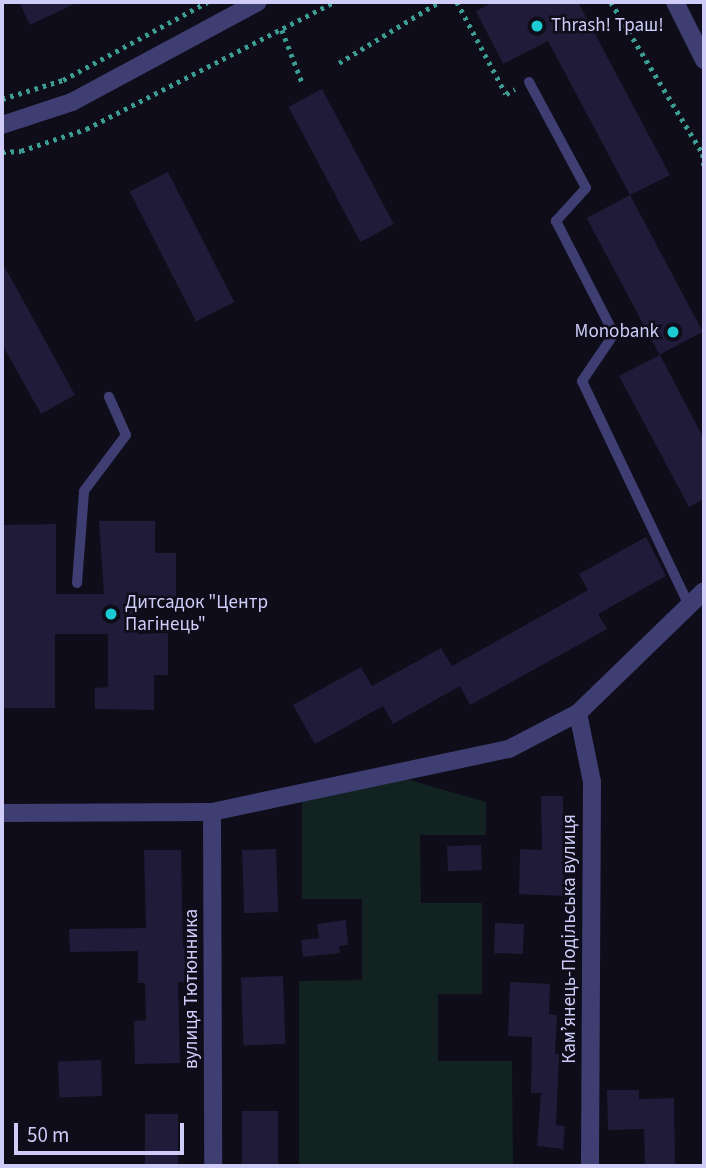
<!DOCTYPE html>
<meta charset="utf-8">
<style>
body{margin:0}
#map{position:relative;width:706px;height:1168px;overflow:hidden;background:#0e0d19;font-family:"Source Sans 3",sans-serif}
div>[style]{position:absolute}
.green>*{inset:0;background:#112221}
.building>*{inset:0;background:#201b38;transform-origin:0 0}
.path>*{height:4.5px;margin-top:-2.25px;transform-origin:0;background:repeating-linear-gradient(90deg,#3b9d93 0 3.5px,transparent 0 8.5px)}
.service>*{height:10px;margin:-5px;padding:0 5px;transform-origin:5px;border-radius:5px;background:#3e3e73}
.minor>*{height:18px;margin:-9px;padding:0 9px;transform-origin:9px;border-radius:9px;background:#3e3e73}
.dots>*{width:19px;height:19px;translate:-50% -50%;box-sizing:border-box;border:4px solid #0e0d19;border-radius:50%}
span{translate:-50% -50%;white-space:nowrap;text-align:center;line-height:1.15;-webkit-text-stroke:5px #0e0d19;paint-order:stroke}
.poi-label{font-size:19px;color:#cfccf8}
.left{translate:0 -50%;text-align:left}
.right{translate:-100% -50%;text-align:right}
.street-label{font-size:19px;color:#cfccf8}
.frame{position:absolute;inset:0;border:4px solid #cfccf8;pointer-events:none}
.scale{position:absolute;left:14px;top:1123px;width:170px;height:32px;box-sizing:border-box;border:4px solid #cfccf8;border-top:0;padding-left:9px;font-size:21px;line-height:24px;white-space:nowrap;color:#cfccf8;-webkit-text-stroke:5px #0e0d19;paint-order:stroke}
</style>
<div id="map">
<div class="green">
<i style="clip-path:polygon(406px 779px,486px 802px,486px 835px,420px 835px,421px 903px,482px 903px,482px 994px,438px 994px,438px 1061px,512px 1061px,513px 1166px,299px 1166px,299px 981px,362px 980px,362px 899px,302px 899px,302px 802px)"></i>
</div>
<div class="building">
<i style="clip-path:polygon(19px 2px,78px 2px,30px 25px)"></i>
<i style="clip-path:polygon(494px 2px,578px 2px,670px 175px,630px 195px,548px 41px,503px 64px,476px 11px)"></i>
<i style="left:322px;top:89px;width:153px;height:38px;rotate:62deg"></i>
<i style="left:168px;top:172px;width:146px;height:43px;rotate:63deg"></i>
<i style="left:630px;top:195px;width:155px;height:49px;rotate:62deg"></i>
<i style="clip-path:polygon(2px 262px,75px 395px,41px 414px,2px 344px)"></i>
<i style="clip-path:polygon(660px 355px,704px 439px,704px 499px,689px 507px,619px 376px)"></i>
<i style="clip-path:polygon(99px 521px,155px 521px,155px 553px,176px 553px,176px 597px,138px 597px,138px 634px,168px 633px,168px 675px,154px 675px,154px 710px,95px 709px,95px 688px,108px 687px,108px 634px,55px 634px,55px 708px,2px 708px,2px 525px,56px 524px,56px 594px,104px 594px)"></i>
<i style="clip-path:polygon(646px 537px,666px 576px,598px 614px,607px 629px,470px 705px,460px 686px,393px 724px,383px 706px,315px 744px,293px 705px,361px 667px,372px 686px,441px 648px,452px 666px,588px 590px,579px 574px)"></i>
<i style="clip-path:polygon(541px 796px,563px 796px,564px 896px,519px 894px,520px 849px,542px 850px)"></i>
<i style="left:481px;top:845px;width:25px;height:34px;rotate:88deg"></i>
<i style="left:276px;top:849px;width:63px;height:34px;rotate:88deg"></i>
<i style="clip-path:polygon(144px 850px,181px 850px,183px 948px,191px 947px,192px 982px,178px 982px,180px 1063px,135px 1064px,134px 1021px,146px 1020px,145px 983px,138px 983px,138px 951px,70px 952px,69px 929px,146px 928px)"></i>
<i style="clip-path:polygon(346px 920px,348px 945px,339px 946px,340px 953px,303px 957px,301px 940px,319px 938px,317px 924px)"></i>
<i style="left:495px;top:923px;width:29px;height:30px;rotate:2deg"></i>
<i style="left:283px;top:976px;width:68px;height:42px;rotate:88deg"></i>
<i style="clip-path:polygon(510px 982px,550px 984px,549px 1014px,557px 1015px,555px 1054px,559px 1054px,556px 1125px,565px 1126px,563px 1149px,537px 1146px,541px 1093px,531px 1093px,532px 1037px,508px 1036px)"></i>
<i style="left:101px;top:1060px;width:36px;height:43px;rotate:88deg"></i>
<i style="clip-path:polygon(607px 1090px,639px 1090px,639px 1099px,674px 1098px,675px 1166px,645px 1166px,644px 1129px,608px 1130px)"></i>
<i style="left:242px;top:1111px;width:36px;height:55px"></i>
<i style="left:145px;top:1114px;width:33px;height:52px"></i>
</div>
<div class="path">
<i style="left:457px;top:2px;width:104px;rotate:62deg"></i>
<i style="left:506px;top:94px;width:10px;rotate:-29deg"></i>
<i style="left:611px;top:2px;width:178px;rotate:58.8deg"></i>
<i style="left:703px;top:154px;width:12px;rotate:85deg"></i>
<i style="left:282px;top:30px;width:56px;rotate:69deg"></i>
<i style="left:339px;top:63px;width:117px;rotate:-31.4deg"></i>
<i style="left:2px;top:99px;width:64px;rotate:-17.3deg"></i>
<i style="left:63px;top:80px;width:164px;rotate:-28.4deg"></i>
<i style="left:2px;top:152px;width:19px;rotate:-3deg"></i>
<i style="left:21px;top:151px;width:69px;rotate:-18.7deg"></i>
<i style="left:86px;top:129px;width:279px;rotate:-27.1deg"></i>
</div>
<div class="service">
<i style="left:529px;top:82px;width:120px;rotate:61.7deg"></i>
<i style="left:586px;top:188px;width:45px;rotate:132.3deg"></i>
<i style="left:556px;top:221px;width:127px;rotate:62.8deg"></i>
<i style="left:614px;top:334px;width:57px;rotate:124.2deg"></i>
<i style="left:582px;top:381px;width:246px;rotate:64.5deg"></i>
<i style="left:77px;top:583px;width:92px;rotate:-85.6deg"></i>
<i style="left:84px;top:491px;width:70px;rotate:-53.1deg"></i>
<i style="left:126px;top:435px;width:42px;rotate:-114.1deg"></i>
</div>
<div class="minor">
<i style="left:675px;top:2px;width:65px;rotate:63.4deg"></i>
<i style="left:2px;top:125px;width:74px;rotate:-18.2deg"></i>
<i style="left:72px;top:102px;width:211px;rotate:-28.3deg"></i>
<i style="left:578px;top:713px;width:70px;rotate:78.5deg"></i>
<i style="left:592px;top:782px;width:384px;rotate:90.3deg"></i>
<i style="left:212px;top:812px;width:354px;rotate:89.8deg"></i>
<i style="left:2px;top:813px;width:210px;rotate:-0.3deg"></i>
<i style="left:212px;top:812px;width:304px;rotate:-12deg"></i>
<i style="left:509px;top:749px;width:78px;rotate:-27.6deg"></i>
<i style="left:578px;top:713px;width:175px;rotate:-44.1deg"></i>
</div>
<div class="dots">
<i style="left:537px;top:26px;background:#1ccad4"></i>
<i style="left:673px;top:332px;background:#1ccad4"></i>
<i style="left:111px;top:614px;background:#1ccad4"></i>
</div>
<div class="poi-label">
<span class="left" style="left:551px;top:26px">Thrash! Траш!</span>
<span class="right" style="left:659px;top:332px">Monobank</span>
<span class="left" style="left:125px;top:614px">Дитсадок "Центр<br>Пагінець"</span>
</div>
<div class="street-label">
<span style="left:570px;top:939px;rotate:-90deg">Камʼянець-Подільська вулиця</span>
<span style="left:192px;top:989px;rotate:-90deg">вулиця Тютюнника</span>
</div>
<div class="frame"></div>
<div class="scale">50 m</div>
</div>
